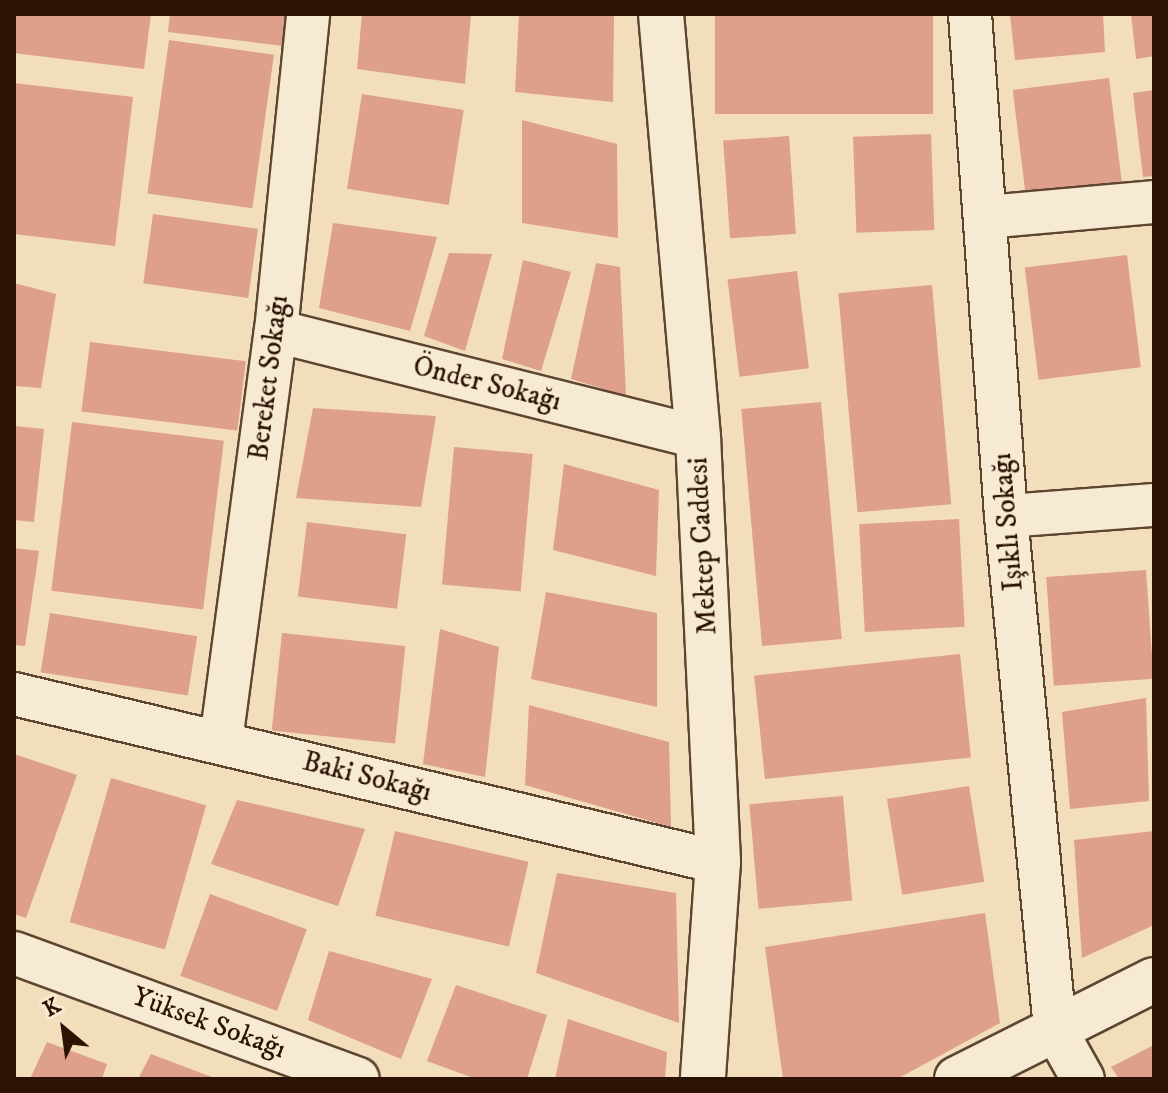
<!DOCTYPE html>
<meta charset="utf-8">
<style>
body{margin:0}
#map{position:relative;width:1168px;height:1093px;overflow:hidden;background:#f2debb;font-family:"IM FELL DW Pica",serif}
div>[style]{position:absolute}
.building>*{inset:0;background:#de9f8b;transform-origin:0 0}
.roads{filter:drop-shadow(2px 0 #5e4531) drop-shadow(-2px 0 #5e4531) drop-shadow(0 2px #5e4531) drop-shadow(0 -2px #5e4531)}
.minor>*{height:42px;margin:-21px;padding:0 21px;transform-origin:21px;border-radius:21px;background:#f7ead3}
.tertiary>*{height:44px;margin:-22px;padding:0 22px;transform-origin:22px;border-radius:22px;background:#f7ead3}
span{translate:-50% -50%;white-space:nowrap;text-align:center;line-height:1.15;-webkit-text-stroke:6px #f7ead3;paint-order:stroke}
.street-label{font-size:28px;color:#2c1203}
.frame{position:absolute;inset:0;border:16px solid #2c1203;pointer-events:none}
.north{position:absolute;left:24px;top:989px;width:80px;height:80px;-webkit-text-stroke:6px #f7ead3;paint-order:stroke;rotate:331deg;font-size:22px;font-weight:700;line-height:32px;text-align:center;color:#2c1203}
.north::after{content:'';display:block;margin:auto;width:28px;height:36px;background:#2c1203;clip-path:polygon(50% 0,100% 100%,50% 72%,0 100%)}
</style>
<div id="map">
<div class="building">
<i style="clip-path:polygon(14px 14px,151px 14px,144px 69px,14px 53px)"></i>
<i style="clip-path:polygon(170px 14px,288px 14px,284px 46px,168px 32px)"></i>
<i style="clip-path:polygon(362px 14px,471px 14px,465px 84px,357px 69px)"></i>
<i style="clip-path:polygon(519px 14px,614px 14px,613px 102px,515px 92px)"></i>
<i style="left:715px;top:14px;width:218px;height:100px"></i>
<i style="clip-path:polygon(1010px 14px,1103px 14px,1105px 52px,1015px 60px)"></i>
<i style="clip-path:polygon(1131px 14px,1154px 14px,1154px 56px,1136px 59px)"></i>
<i style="left:169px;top:40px;width:106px;height:155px;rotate:8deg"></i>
<i style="left:1109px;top:78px;width:110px;height:97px;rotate:83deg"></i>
<i style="clip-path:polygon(14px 83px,133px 97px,115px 246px,14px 234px)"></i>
<i style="clip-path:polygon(1154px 90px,1154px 176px,1143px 177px,1133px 93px)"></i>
<i style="left:362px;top:94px;width:103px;height:96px;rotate:9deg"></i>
<i style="clip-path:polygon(522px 120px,617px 144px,618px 238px,522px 223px)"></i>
<i style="left:931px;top:134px;width:96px;height:78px;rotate:88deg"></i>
<i style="left:789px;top:136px;width:98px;height:66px;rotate:86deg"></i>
<i style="left:153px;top:214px;width:106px;height:70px;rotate:8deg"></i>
<i style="clip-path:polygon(333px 223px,437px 237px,410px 331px,319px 308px)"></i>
<i style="clip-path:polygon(449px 253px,492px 254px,465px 351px,424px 336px)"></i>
<i style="left:1127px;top:255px;width:113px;height:103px;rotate:83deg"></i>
<i style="clip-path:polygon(523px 260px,571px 272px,541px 371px,502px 359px)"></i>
<i style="clip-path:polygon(596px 263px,620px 267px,626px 396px,571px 379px)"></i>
<i style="left:797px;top:271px;width:98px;height:70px;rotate:83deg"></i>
<i style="clip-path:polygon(14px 283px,56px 294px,41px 388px,14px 386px)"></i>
<i style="left:932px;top:285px;width:220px;height:94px;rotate:85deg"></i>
<i style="left:90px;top:342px;width:157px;height:70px;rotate:7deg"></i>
<i style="left:821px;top:402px;width:238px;height:80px;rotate:85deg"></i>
<i style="clip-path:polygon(313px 408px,436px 416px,421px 507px,296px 498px)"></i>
<i style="left:72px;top:422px;width:153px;height:170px;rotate:7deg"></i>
<i style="clip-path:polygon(14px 426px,44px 429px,34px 522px,14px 520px)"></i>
<i style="left:454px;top:447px;width:79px;height:138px;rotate:5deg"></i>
<i style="clip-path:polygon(564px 464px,659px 490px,656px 576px,553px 550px)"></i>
<i style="left:959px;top:519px;width:108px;height:100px;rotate:87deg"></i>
<i style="left:307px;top:522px;width:100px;height:75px;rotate:7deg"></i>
<i style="clip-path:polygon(14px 548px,39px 551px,25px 646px,14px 645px)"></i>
<i style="left:1146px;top:570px;width:109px;height:100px;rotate:86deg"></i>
<i style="clip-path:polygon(546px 592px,657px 613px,657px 707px,531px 679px)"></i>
<i style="left:50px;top:613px;width:149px;height:60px;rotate:9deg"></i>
<i style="clip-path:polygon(440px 629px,499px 647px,485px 777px,423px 764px)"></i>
<i style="left:282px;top:633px;width:124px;height:98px;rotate:6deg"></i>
<i style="left:960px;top:654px;width:104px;height:207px;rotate:84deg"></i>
<i style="clip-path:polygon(1146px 698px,1149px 801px,1070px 809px,1062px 712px)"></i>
<i style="clip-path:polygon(529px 705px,669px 742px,671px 827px,525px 785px)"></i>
<i style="clip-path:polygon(14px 754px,77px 775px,26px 918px,14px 914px)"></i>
<i style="left:111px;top:778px;width:99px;height:150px;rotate:16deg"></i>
<i style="left:969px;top:786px;width:97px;height:83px;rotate:81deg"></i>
<i style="left:843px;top:796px;width:105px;height:94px;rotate:85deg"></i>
<i style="clip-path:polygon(237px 800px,365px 829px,338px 906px,211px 864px)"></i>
<i style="left:395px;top:831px;width:137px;height:87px;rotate:13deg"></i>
<i style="clip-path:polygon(1154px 831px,1154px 925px,1082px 958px,1074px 840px)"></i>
<i style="clip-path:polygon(557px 873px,676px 893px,679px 1023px,536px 973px)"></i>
<i style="left:210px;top:894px;width:103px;height:87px;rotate:20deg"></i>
<i style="clip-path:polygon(985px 913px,1000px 1023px,897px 1079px,783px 1079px,765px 947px)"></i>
<i style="clip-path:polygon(329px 951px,432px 979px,401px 1059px,308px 1020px)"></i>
<i style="clip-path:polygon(456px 985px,547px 1015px,527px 1079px,476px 1079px,427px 1061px)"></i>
<i style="clip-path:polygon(568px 1019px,667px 1052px,665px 1079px,555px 1079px)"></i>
<i style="clip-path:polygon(47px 1042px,107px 1064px,102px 1079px,30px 1079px)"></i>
<i style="clip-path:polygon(1154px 1045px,1154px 1079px,1119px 1079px,1111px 1067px)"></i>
<i style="clip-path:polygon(151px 1054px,217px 1079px,138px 1079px)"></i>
</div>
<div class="roads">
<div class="minor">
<i style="left:970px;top:14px;width:503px;rotate:85.9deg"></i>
<i style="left:1006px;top:516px;width:515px;rotate:84.54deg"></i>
<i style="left:1055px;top:1029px;width:57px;rotate:60.8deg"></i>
<i style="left:986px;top:217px;width:169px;rotate:-5.1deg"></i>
<i style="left:276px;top:331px;width:435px;rotate:14.1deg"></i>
<i style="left:1006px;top:516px;width:148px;rotate:-4.3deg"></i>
<i style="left:14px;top:694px;width:724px;rotate:13.42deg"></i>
<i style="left:221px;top:741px;width:414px;rotate:-82.4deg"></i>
<i style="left:276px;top:331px;width:319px;rotate:-84.2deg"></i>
<i style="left:14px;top:953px;width:366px;rotate:20.1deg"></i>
</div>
<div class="tertiary">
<i style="left:661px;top:14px;width:425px;rotate:85deg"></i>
<i style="left:698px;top:437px;width:425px;rotate:87.3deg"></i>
<i style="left:718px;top:862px;width:218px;rotate:94deg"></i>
<i style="left:957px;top:1079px;width:220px;rotate:-26.7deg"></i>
</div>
</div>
<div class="street-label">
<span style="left:269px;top:378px;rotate:-83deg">Bereket Sokağı</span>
<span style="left:487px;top:384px;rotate:14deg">Önder Sokağı</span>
<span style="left:1008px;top:522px;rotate:-95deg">Işıklı Sokağı</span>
<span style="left:703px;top:546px;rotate:-93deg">Mektep Caddesi</span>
<span style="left:367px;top:777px;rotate:14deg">Baki Sokağı</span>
<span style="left:209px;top:1023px;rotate:20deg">Yüksek Sokağı</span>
</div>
<div class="frame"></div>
<div class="north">K</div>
</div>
